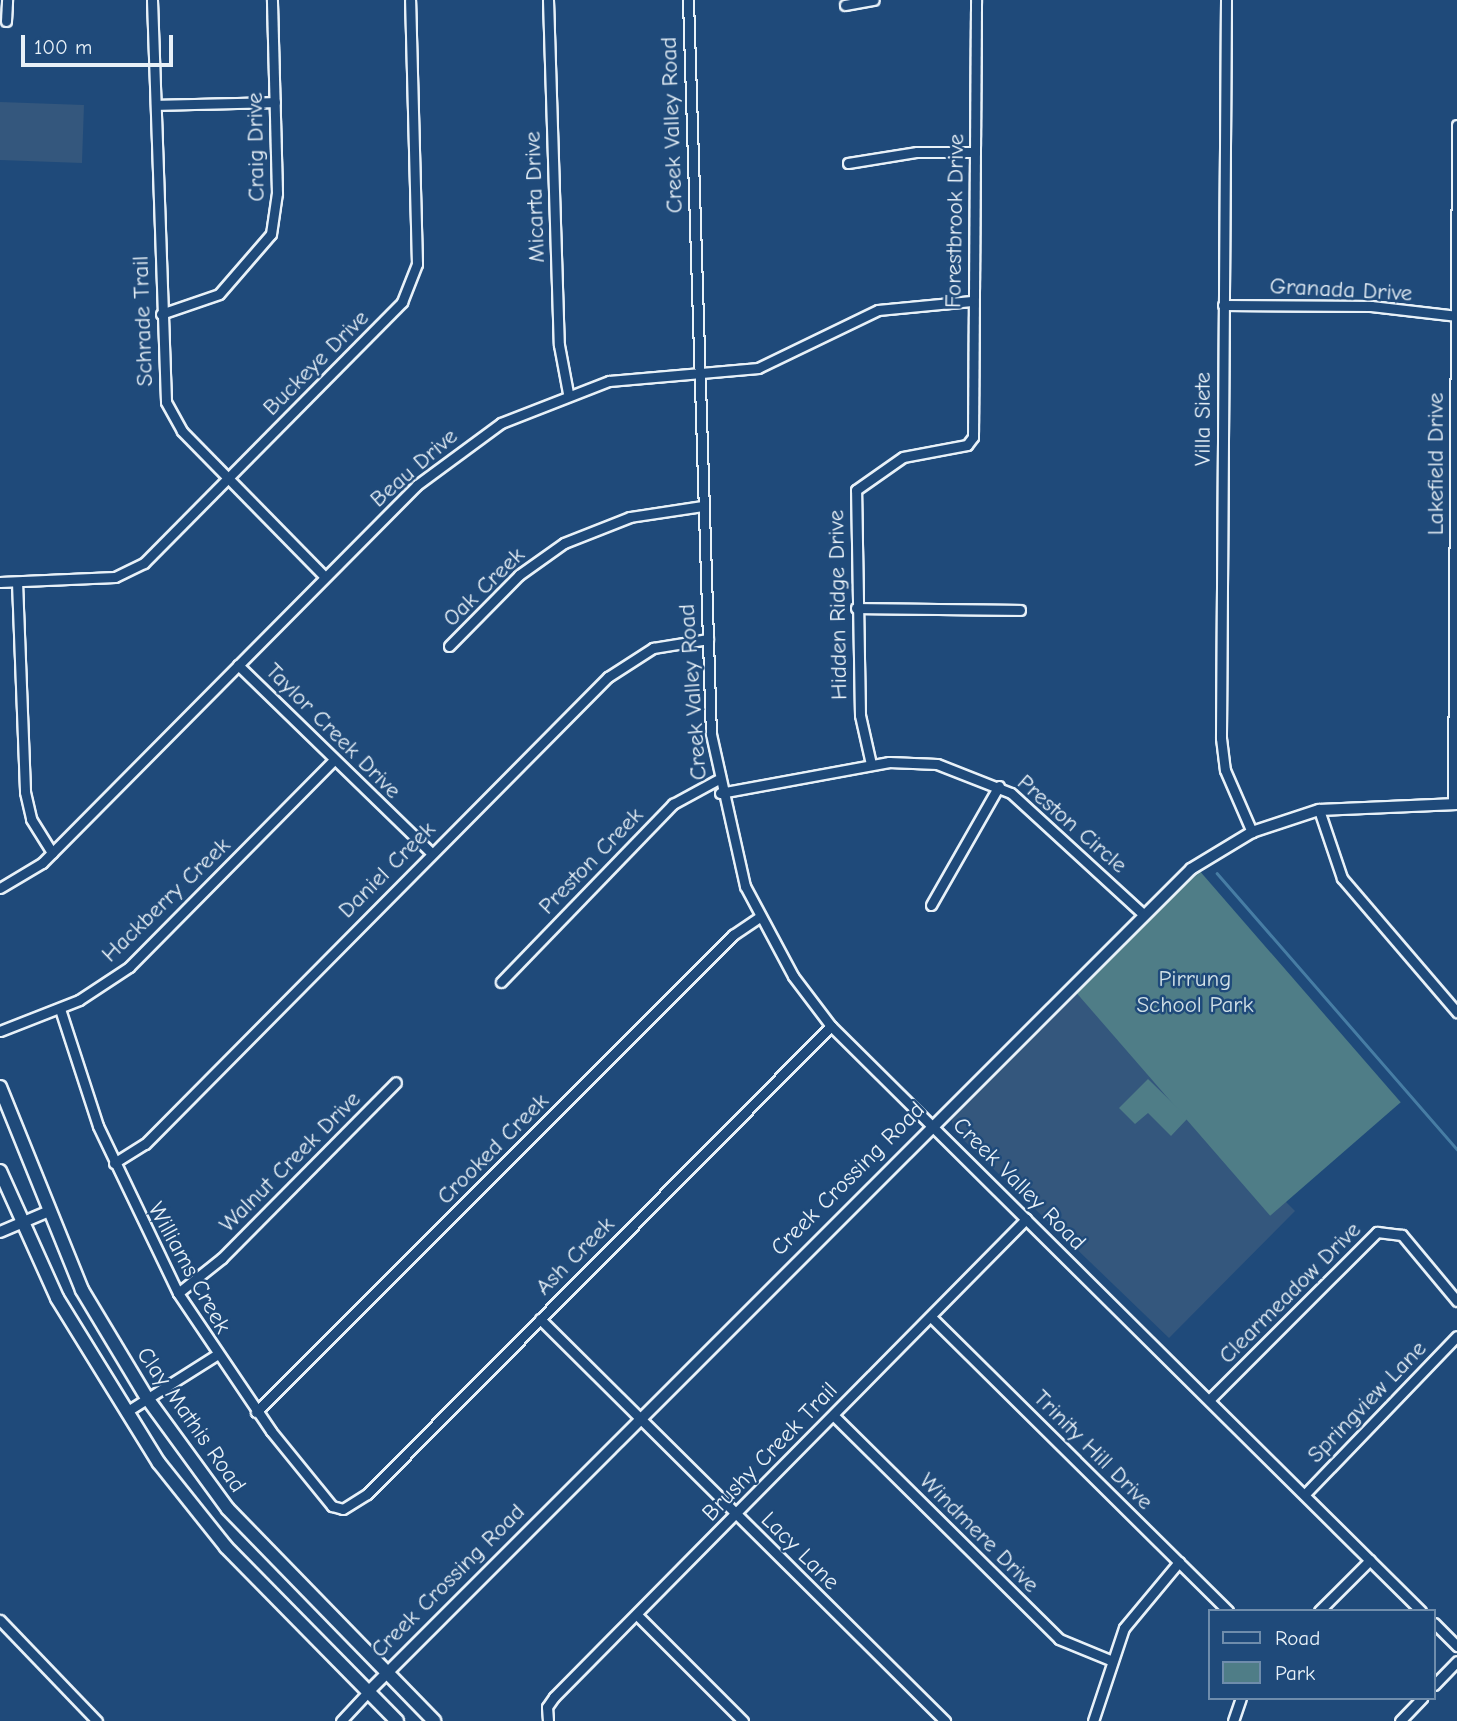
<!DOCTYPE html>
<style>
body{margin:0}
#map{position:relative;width:1457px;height:1721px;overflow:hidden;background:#1f4a7a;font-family:"Comic Neue",sans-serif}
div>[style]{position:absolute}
.built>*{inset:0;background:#34577d;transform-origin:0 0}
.green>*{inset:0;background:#4f7d87;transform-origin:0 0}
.stream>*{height:2.5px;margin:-1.25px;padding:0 1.25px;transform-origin:1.25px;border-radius:1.25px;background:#477da4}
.roads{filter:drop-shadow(2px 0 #e8f1f8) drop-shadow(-2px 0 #e8f1f8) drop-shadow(0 2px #e8f1f8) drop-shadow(0 -2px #e8f1f8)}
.minor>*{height:9px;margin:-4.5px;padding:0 4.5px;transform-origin:4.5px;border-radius:4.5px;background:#1f4a7a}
.tertiary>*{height:10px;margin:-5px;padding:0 5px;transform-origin:5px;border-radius:5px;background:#1f4a7a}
.secondary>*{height:12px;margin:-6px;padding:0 6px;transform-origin:6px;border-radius:6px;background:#1f4a7a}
span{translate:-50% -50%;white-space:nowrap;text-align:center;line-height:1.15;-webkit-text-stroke:5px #1f4a7a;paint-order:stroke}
.street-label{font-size:23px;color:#e8f1f8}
.park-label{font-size:23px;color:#d1e0e7}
.legend{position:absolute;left:1208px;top:1609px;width:228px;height:91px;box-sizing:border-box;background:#1f4a7a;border:2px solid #6f8dac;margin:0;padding:9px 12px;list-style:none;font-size:21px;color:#e8f1f8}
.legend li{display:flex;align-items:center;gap:14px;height:35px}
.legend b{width:35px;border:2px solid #6f8dac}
.scale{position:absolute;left:21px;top:35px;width:152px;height:32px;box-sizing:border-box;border:4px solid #e8f1f8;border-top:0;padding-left:9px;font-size:21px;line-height:24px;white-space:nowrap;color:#e8f1f8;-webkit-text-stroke:5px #1f4a7a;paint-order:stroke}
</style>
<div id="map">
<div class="built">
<i style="left:84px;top:105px;width:58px;height:84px;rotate:92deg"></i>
<i style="clip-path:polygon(1075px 991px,1295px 1211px,1169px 1338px,953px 1130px,952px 1119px)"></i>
</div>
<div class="green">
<i style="left:1198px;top:869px;width:309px;height:173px;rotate:49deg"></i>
<i style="clip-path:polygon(1148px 1079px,1188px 1118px,1171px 1136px,1148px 1113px,1135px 1124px,1119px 1108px)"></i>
</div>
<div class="stream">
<i style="left:1217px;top:873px;width:366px;rotate:49deg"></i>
</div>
<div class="roads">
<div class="minor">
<i style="left:152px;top:0;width:402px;rotate:88deg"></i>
<i style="left:166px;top:402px;width:33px;rotate:61deg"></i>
<i style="left:182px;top:431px;width:204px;rotate:45.6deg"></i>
<i style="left:548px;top:0;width:345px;rotate:88.2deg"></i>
<i style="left:559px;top:345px;width:49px;rotate:79.4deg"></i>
<i style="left:688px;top:0;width:734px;rotate:88.21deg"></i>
<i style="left:711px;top:734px;width:156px;rotate:77.4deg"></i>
<i style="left:745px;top:886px;width:102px;rotate:61.9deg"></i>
<i style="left:793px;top:976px;width:63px;rotate:52.8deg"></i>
<i style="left:831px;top:1026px;width:831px;rotate:44.76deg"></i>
<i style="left:1226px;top:0;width:738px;rotate:90.39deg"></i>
<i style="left:1221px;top:738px;width:32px;rotate:83deg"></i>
<i style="left:1225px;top:770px;width:68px;rotate:66.5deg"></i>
<i style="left:845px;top:5px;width:29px;rotate:-10deg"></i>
<i style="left:6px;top:21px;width:21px;rotate:-87deg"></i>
<i style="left:156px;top:105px;width:119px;rotate:-1.4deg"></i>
<i style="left:848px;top:163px;width:70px;rotate:-9.1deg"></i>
<i style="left:917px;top:152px;width:58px"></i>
<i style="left:1223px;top:305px;width:148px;rotate:0.4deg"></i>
<i style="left:1371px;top:306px;width:87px;rotate:6.6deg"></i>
<i style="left:161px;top:314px;width:61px;rotate:-19deg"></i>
<i style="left:219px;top:294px;width:79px;rotate:-49.1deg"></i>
<i style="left:271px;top:234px;width:41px;rotate:-81.7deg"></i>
<i style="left:277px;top:193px;width:193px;rotate:-91.5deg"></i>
<i style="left:0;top:582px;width:115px;rotate:-2.5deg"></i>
<i style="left:115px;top:577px;width:32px;rotate:-26deg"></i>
<i style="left:144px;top:563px;width:367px;rotate:-45.3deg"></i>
<i style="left:402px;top:302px;width:41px;rotate:-68.5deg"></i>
<i style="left:417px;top:264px;width:264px;rotate:-91.5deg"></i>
<i style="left:17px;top:582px;width:210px;rotate:87.8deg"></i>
<i style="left:25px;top:792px;width:28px;rotate:77deg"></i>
<i style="left:31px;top:819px;width:40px;rotate:58deg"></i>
<i style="left:856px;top:608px;width:164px;rotate:0.7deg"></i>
<i style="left:449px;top:646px;width:100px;rotate:-45.4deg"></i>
<i style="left:519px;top:575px;width:55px;rotate:-35.4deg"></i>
<i style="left:564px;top:543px;width:71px;rotate:-21.5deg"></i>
<i style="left:630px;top:517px;width:74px;rotate:-8.6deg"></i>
<i style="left:238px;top:665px;width:269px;rotate:44.2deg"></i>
<i style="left:871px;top:764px;width:50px;rotate:-102.7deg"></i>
<i style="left:860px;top:715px;width:225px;rotate:-91deg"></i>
<i style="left:856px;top:490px;width:57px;rotate:-35.1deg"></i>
<i style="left:903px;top:457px;width:65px;rotate:-10.6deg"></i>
<i style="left:967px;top:445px;width:10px;rotate:-53deg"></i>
<i style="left:973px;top:437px;width:437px;rotate:-89.6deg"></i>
<i style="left:720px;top:793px;width:172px;rotate:-10.4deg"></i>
<i style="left:889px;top:762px;width:48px;rotate:2.4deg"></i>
<i style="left:937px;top:764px;width:79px;rotate:21.4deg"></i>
<i style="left:1011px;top:793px;width:180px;rotate:42.5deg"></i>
<i style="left:1453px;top:804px;width:679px;rotate:-89.66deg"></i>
<i style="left:1319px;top:810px;width:72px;rotate:71.3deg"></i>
<i style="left:1342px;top:878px;width:177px;rotate:49.4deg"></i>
<i style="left:0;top:888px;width:49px;rotate:-30.8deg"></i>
<i style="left:42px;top:863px;width:532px;rotate:-45.23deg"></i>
<i style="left:417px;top:485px;width:104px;rotate:-36.4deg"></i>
<i style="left:501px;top:423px;width:116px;rotate:-21.3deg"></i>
<i style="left:609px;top:381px;width:150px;rotate:-5deg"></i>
<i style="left:758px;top:368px;width:133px;rotate:-25.8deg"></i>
<i style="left:878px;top:310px;width:94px;rotate:-5.5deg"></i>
<i style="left:931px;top:905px;width:137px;rotate:-60.3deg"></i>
<i style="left:501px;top:982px;width:248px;rotate:-46deg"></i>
<i style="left:673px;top:804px;width:50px;rotate:-28.6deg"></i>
<i style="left:60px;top:1009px;width:123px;rotate:72deg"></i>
<i style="left:98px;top:1126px;width:185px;rotate:64.4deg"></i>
<i style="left:178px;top:1293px;width:166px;rotate:56deg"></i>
<i style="left:271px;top:1431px;width:97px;rotate:50.9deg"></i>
<i style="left:332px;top:1506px;width:11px;rotate:15deg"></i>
<i style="left:343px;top:1509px;width:28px;rotate:-32deg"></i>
<i style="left:367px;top:1494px;width:659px;rotate:-45.25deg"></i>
<i style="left:0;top:1031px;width:85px;rotate:-21.4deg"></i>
<i style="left:79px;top:1000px;width:60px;rotate:-33.4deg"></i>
<i style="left:129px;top:967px;width:291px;rotate:-45.3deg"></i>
<i style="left:114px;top:1163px;width:36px;rotate:-32deg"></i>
<i style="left:145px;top:1144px;width:658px;rotate:-45.25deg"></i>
<i style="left:608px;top:677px;width:54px;rotate:-32.8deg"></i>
<i style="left:653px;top:648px;width:56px;rotate:-9.3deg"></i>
<i style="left:178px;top:1293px;width:56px;rotate:-38.5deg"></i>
<i style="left:222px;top:1258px;width:247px;rotate:-45.3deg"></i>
<i style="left:931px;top:1317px;width:418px;rotate:44.7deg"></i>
<i style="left:540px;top:1319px;width:571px;rotate:44.79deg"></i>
<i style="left:1209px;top:1400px;width:238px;rotate:-45deg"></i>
<i style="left:1377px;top:1232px;width:25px;rotate:7deg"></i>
<i style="left:1402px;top:1235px;width:86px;rotate:50.2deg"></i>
<i style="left:126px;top:1412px;width:107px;rotate:-32.3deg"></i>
<i style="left:256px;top:1412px;width:675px;rotate:-45deg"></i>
<i style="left:733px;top:935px;width:32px;rotate:-34deg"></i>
<i style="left:833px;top:1415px;width:318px;rotate:44.7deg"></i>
<i style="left:1059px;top:1639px;width:55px;rotate:22.4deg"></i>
<i style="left:1305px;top:1494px;width:219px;rotate:-46.1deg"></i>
<i style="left:1319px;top:1611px;width:72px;rotate:-45deg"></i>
<i style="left:637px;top:1615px;width:150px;rotate:45deg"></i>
<i style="left:0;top:1620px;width:140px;rotate:46.2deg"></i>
<i style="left:1434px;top:1623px;width:33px;rotate:45deg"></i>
<i style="left:1434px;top:1685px;width:33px;rotate:-46deg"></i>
<i style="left:341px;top:1721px;width:40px;rotate:-47deg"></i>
<i style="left:548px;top:1721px;width:14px;rotate:-94deg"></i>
<i style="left:547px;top:1707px;width:12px;rotate:-55deg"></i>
<i style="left:554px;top:1697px;width:672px;rotate:-45.36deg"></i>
<i style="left:1093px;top:1721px;width:98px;rotate:-71.6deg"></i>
<i style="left:1124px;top:1628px;width:86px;rotate:-50.2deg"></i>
<i style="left:1233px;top:1721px;width:24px;rotate:-71deg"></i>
<i style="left:1400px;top:1721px;width:32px;rotate:-46deg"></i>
</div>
<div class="tertiary">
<i style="left:0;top:1232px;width:51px;rotate:-23.1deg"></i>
<i style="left:368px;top:1692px;width:1164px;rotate:-45deg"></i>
<i style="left:1191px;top:869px;width:71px;rotate:-31.2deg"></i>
<i style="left:1252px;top:832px;width:71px;rotate:-18.2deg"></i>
<i style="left:1319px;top:810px;width:138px;rotate:-2.5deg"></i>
</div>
<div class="secondary">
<i style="left:0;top:1087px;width:219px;rotate:68deg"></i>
<i style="left:82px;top:1290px;width:126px;rotate:59deg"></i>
<i style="left:147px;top:1398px;width:137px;rotate:53.9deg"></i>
<i style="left:228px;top:1509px;width:296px;rotate:45.8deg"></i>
<i style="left:0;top:1171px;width:139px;rotate:65.8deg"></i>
<i style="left:57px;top:1298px;width:194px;rotate:58.3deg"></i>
<i style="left:159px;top:1463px;width:107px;rotate:51.4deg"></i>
<i style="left:226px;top:1547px;width:244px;rotate:45.5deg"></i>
</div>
</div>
<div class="street-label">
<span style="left:672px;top:125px;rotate:-92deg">Creek Valley Road</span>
<span style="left:256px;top:147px;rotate:-91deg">Craig Drive</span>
<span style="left:535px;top:197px;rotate:-92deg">Micarta Drive</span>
<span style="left:955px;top:221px;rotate:-89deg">Forestbrook Drive</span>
<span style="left:1341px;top:290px;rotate:3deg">Granada Drive</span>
<span style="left:143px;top:321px;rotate:-92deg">Schrade Trail</span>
<span style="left:316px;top:363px;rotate:-45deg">Buckeye Drive</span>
<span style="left:1203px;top:419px;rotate:-90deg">Villa Siete</span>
<span style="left:1436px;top:464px;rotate:-90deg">Lakefield Drive</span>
<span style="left:414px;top:468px;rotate:-41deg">Beau Drive</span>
<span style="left:484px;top:587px;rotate:-44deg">Oak Creek</span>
<span style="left:838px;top:605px;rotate:-91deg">Hidden Ridge Drive</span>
<span style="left:693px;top:692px;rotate:-94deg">Creek Valley Road</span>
<span style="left:333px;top:731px;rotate:45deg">Taylor Creek Drive</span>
<span style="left:1072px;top:824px;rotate:41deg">Preston Circle</span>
<span style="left:591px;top:861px;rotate:-46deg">Preston Creek</span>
<span style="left:387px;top:870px;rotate:-45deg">Daniel Creek</span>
<span style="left:166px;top:900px;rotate:-44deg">Hackberry Creek</span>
<span style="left:493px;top:1149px;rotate:-45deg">Crooked Creek</span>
<span style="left:290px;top:1162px;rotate:-45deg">Walnut Creek Drive</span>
<span style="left:848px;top:1179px;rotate:-45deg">Creek Crossing Road</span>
<span style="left:1019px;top:1184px;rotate:45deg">Creek Valley Road</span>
<span style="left:575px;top:1256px;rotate:-45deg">Ash Creek</span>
<span style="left:189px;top:1268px;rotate:61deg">Williams Creek</span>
<span style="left:1290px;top:1293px;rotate:-45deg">Clearmeadow Drive</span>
<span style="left:1367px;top:1402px;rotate:-46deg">Springview Lane</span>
<span style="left:191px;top:1420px;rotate:55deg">Clay Mathis Road</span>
<span style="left:1093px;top:1450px;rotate:45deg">Trinity Hill Drive</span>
<span style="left:770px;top:1452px;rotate:-46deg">Brushy Creek Trail</span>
<span style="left:979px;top:1533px;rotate:45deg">Windmere Drive</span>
<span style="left:800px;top:1551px;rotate:45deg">Lacy Lane</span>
<span style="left:448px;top:1581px;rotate:-45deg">Creek Crossing Road</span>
</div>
<div class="park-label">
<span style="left:1195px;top:992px">Pirrung<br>School Park</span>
</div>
<ul class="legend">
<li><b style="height:9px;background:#1f4a7a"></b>Road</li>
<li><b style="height:19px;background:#4f7d87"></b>Park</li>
</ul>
<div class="scale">100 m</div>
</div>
